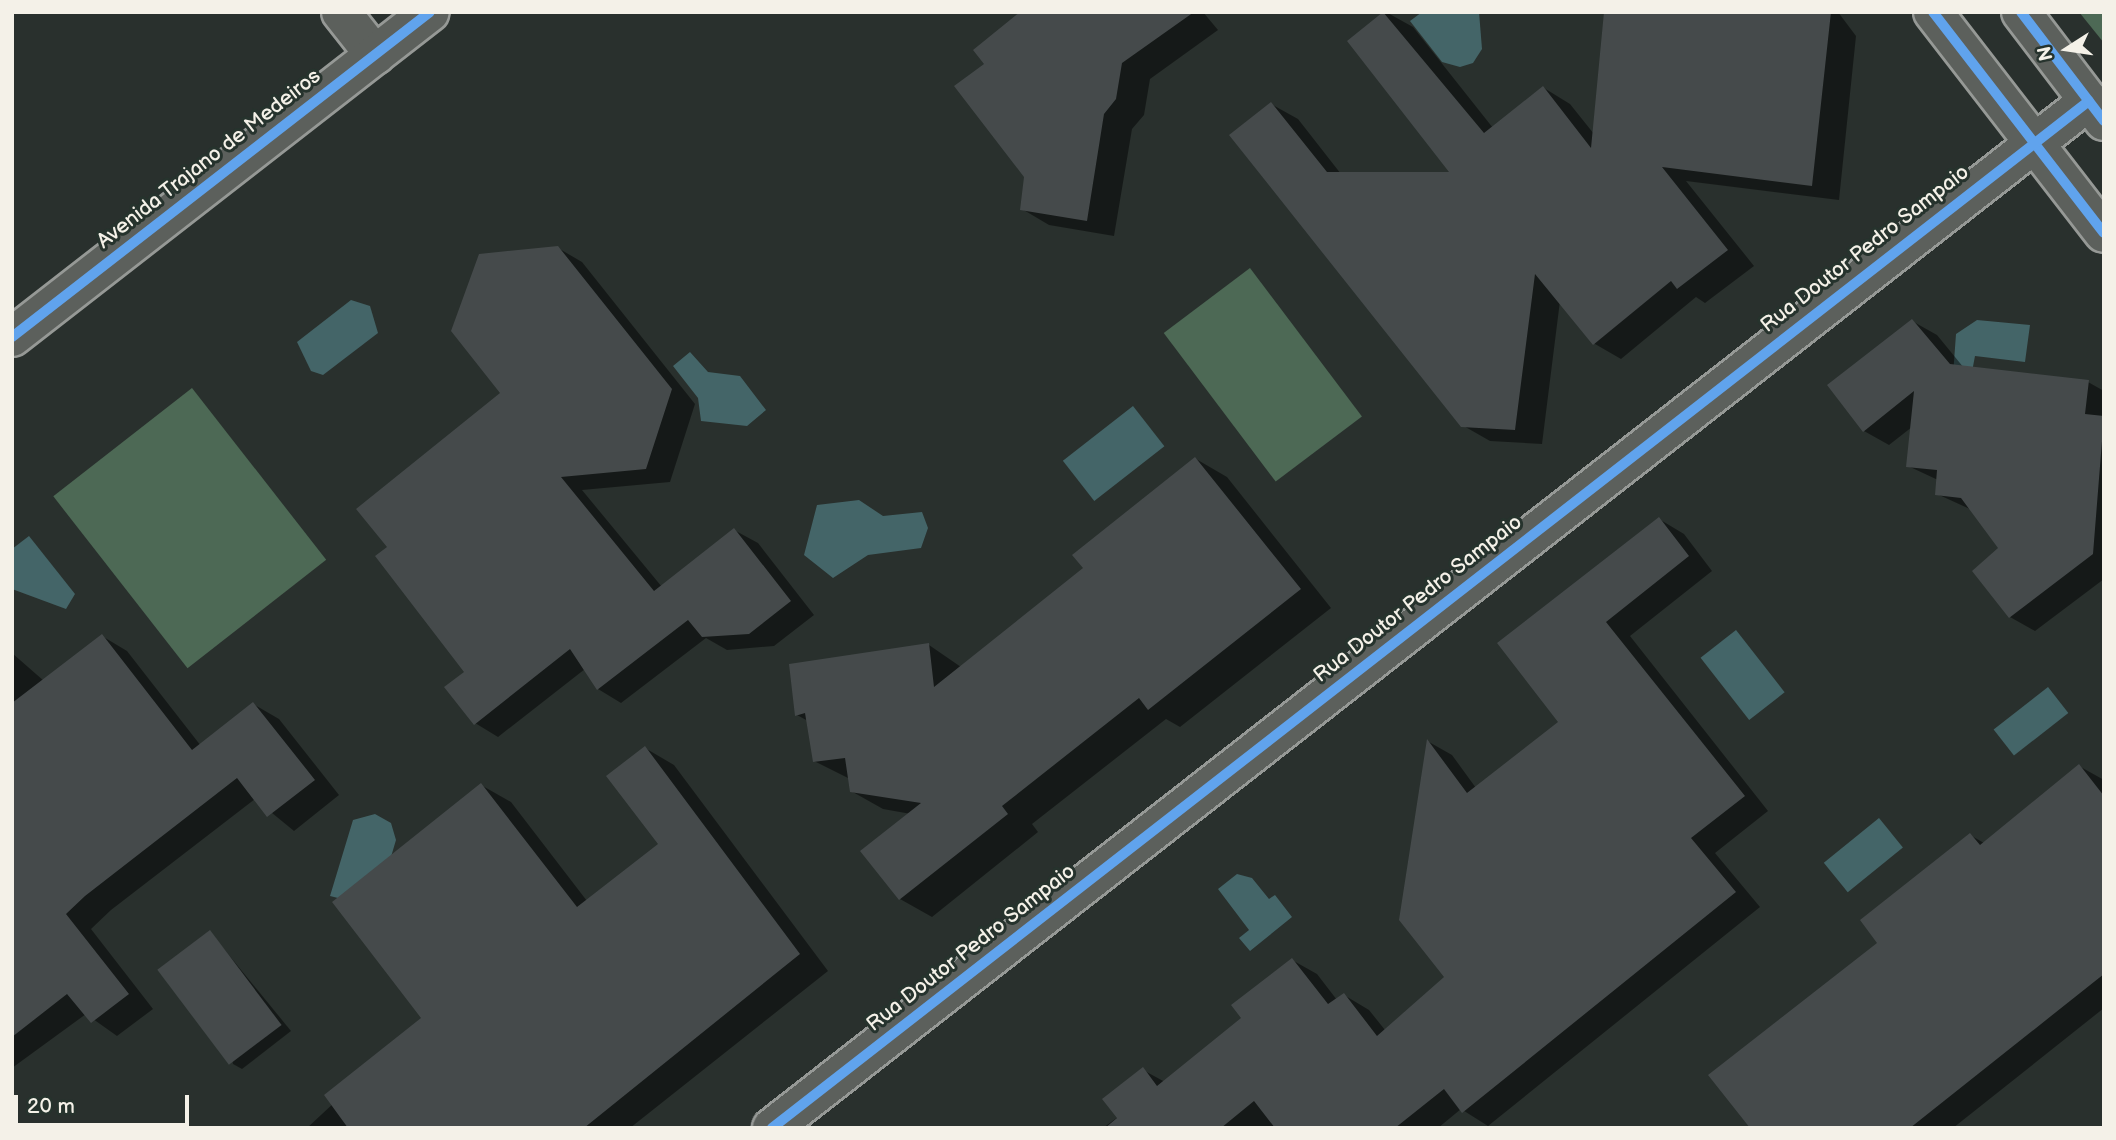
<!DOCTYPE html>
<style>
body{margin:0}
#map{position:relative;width:2116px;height:1140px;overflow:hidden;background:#29302d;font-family:"Balsamiq Sans",sans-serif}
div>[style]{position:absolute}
.green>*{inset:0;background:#4d6955;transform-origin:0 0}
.water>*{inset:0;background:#446568;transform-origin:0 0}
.shadow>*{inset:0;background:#0007}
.building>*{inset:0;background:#454a4b;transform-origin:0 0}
.roads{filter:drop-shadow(2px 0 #969996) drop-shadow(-2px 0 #969996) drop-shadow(0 2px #969996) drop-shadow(0 -2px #969996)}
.minor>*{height:38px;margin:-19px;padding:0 19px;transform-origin:19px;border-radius:19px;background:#5c605c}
.cycleway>*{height:10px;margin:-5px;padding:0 5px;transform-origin:5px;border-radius:5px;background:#60a3ed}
span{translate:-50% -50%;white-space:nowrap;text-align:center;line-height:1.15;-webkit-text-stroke:6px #26332d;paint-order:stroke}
.street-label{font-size:21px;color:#f4f1e8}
.frame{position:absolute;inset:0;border:14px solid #f4f1e8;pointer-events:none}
.north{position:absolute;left:2032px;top:14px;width:70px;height:70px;-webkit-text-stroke:5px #26332d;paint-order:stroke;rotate:258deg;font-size:19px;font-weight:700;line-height:28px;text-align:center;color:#f4f1e8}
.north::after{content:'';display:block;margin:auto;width:24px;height:32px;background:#f4f1e8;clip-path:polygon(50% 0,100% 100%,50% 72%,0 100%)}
.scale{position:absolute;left:14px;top:1095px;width:175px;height:32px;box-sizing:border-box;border:4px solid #f4f1e8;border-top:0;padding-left:9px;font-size:21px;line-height:24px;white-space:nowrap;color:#f4f1e8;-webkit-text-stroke:5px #26332d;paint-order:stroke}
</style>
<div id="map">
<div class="green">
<i style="clip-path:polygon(2079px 12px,2104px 12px,2104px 43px)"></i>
<i style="left:1250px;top:268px;width:186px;height:108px;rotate:53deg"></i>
<i style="left:192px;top:388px;width:218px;height:176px;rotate:52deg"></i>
</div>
<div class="water">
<i style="clip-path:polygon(1422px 12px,1479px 12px,1482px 49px,1473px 63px,1460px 67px,1442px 62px,1410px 21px)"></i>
<i style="clip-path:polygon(351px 300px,370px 306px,378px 333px,323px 375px,311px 371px,297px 342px)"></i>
<i style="clip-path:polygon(1977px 320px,2030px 325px,2025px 362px,1975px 356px,1971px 377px,1953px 375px,1956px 334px)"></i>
<i style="clip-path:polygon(690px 352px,708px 372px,740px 376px,766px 410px,747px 426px,701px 421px,698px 398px,673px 366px)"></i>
<i style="left:1133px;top:406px;width:51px;height:89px;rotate:52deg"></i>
<i style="clip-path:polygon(859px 500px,883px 516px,922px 512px,928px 528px,921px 548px,868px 555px,833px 578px,804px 555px,817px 505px)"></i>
<i style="clip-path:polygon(29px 536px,75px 594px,66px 609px,12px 589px,12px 549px)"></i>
<i style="left:1736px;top:630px;width:79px;height:45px;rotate:52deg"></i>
<i style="left:2048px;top:687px;width:33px;height:69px;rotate:52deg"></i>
<i style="clip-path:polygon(375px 814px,391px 823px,396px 840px,385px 877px,398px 913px,330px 896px,353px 820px)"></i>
<i style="left:1879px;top:818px;width:38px;height:71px;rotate:51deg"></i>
<i style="clip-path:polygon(1237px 874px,1252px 878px,1269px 899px,1275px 895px,1292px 917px,1250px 951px,1239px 938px,1249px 930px,1218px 889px)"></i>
</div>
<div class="shadow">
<i style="clip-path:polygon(1051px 12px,1203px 12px,1218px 30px,1150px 79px,1144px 115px,1132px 129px,1114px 236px,1049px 225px,1022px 209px)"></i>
<i style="clip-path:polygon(1386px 12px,1413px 27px,1493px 128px,1544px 88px,1570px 104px,1594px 134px,1606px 12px,1838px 12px,1856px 36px,1839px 200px,1686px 181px,1754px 266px,1705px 303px,1696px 297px,1621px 359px,1595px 344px,1560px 301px,1542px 444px,1490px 441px,1462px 425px,1271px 104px,1298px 119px,1341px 174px,1452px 174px,1350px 41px)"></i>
<i style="clip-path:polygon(558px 248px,582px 262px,695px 404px,670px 482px,582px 490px,662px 587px,734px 530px,758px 543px,814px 615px,774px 646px,727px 650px,706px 638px,621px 703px,598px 689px,585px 669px,498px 737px,475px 723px,466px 672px,389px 547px,503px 393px)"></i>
<i style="clip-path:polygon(1912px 321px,1937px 335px,1964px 368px,2088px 382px,2104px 391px,2104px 579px,2035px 631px,2010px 617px,2001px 548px,1972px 510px,1937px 494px,1938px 480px,1908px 466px,1912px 427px,1889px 445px,1864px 431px)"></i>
<i style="clip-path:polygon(1196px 459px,1227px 477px,1331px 608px,1180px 727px,1166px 719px,1032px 824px,1038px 832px,932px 917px,900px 899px,863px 852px,911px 814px,883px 809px,851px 791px,850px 779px,814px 761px,808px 721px,797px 715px,929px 645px,961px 667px,1085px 569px)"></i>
<i style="clip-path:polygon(1659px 519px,1684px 534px,1712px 571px,1630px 636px,1768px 811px,1715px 853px,1760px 907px,1488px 1126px,1461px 1109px,1438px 1128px,1103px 1128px,1118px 1117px,1143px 1070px,1165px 1082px,1244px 1019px,1292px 960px,1317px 974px,1337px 1000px,1344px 995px,1369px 1010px,1385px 1030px,1446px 977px,1429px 742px,1452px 755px,1476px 788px,1561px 723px,1499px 643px)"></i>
<i style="clip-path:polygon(102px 636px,127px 651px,201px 746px,253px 704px,279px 719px,339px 795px,294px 831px,255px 799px,111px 910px,91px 929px,153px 1009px,117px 1036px,86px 1014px,12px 1068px,12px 653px,44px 681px)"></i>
<i style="clip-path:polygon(645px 748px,674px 765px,828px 971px,630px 1128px,307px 1128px,424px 1019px,481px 785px,511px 802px,587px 901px,661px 844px)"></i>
<i style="clip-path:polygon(2079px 766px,2104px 780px,2104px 1008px,1953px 1128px,1752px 1128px,1880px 943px,1970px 835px,1984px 843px)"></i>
<i style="clip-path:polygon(210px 932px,291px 1031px,242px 1069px,233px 1064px)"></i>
</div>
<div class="building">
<i style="clip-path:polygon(1020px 12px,1194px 12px,1122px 63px,1116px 99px,1104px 114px,1087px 221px,1020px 210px,1024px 177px,954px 86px,984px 64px,973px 50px)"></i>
<i style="clip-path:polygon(1383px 12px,1484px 133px,1543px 86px,1591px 148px,1604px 12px,1831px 12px,1812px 186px,1662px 167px,1728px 250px,1677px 289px,1671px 281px,1593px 345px,1535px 274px,1515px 430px,1461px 427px,1229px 135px,1271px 102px,1327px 172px,1449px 172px,1347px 41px)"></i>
<i style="clip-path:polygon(558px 246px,672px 389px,646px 469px,561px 477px,654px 591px,734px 528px,791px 601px,749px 634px,702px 637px,688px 620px,597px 690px,570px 649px,474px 725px,444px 687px,464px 672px,375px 556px,387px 547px,356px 509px,500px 393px,451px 331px,479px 254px)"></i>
<i style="clip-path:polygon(1912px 319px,1950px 364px,2089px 380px,2085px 414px,2104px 416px,2093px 554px,2009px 618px,1972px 571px,1998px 548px,1961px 498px,1935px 495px,1937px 470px,1906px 467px,1914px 391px,1863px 432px,1827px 385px)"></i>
<i style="clip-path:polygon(1195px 457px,1301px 589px,1148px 710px,1139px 698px,1002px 806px,1008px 814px,899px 900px,860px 851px,921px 803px,850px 792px,845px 758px,813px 762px,805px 713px,795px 716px,789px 664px,929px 643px,934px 687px,1083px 568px,1072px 555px)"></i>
<i style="clip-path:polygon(1659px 517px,1689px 556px,1606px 622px,1745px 796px,1691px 838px,1736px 892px,1462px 1113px,1444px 1089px,1395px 1128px,1275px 1128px,1254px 1101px,1221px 1128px,1105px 1128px,1117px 1118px,1102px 1099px,1143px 1067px,1157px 1086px,1241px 1018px,1231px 1005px,1292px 958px,1328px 1004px,1344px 993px,1377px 1036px,1444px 977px,1399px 920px,1427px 739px,1467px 793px,1558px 722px,1497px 643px)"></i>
<i style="clip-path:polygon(102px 634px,192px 750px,253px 702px,315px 780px,267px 817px,237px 778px,85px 896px,66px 914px,129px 994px,91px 1023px,67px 994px,12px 1037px,12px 703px)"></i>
<i style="clip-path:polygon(645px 746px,800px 954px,584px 1128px,348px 1128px,324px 1095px,421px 1018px,332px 902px,481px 783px,577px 907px,658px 844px,606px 776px)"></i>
<i style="clip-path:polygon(2079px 764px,2104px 796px,2104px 974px,1910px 1128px,1750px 1128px,1708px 1075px,1877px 943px,1860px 920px,1970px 833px,1980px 845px)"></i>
<i style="left:210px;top:930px;width:119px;height:66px;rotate:53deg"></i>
</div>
<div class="roads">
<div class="minor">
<i style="left:341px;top:12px;width:55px;rotate:51.7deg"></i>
<i style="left:1933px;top:12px;width:279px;rotate:52.3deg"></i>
<i style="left:2021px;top:12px;width:137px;rotate:52.7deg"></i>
<i style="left:12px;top:337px;width:529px;rotate:-37.87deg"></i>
<i style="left:772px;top:1128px;width:1670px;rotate:-37.95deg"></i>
</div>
</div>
<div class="cycleway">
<i style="left:1933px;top:12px;width:279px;rotate:52.3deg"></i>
<i style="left:2021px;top:12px;width:137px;rotate:52.7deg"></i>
<i style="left:12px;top:337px;width:529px;rotate:-37.87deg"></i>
<i style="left:772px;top:1128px;width:1670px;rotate:-37.95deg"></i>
</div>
<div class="street-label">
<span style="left:209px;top:159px;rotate:-38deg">Avenida Trajano de Medeiros</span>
<span style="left:1865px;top:249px;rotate:-38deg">Rua Doutor Pedro Sampaio</span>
<span style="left:1418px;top:599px;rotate:-38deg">Rua Doutor Pedro Sampaio</span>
<span style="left:971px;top:948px;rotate:-38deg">Rua Doutor Pedro Sampaio</span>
</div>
<div class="frame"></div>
<div class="north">N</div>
<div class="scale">20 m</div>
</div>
